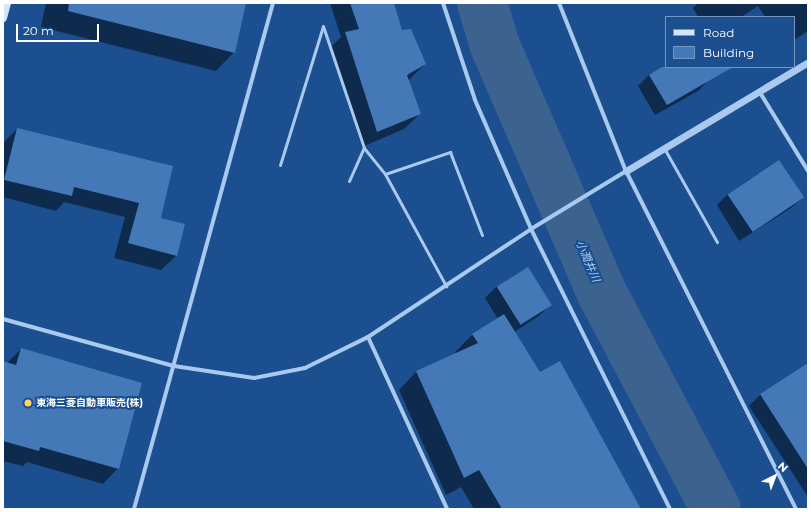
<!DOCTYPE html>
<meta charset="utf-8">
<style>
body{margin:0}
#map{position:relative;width:811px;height:512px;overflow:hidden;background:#1b4f8f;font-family:Montserrat,"Noto Sans JP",sans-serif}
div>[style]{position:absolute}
.shadow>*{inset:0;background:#0007}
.river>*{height:50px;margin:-25px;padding:0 25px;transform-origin:25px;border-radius:25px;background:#3c6290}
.building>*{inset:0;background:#4478b7;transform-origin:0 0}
.service>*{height:3px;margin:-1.5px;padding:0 1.5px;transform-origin:1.5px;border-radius:1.5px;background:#a9c9ee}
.minor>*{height:4px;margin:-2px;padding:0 2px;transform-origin:2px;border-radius:2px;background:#a9c9ee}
.tertiary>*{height:7px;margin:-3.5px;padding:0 3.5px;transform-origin:3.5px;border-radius:3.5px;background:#a9c9ee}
.secondary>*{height:8px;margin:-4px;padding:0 4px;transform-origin:4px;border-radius:4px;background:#d6e6fa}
.dots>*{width:11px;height:11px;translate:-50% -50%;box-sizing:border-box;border:2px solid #1b4f8f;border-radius:50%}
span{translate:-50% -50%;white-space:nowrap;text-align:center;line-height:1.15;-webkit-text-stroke:4px #1b4f8f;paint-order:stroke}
.poi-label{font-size:10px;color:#fff;font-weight:700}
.left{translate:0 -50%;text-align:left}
.water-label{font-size:11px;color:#b5d3f5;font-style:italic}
.frame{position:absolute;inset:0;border:4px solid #fff;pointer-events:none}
.legend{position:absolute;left:665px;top:16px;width:130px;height:52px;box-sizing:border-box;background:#1b4f8f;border:1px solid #7695bc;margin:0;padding:5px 7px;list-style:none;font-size:12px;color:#fff}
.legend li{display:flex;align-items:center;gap:8px;height:20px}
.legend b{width:20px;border:1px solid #7695bc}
.north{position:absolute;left:755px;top:456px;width:40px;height:40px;-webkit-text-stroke:3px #1b4f8f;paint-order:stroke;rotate:42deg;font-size:11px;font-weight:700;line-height:16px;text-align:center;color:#fff}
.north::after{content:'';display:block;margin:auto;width:14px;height:18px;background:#fff;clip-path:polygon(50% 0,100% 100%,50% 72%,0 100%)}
.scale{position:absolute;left:16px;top:24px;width:83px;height:18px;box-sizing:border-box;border:2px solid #fff;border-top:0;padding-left:5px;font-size:12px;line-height:14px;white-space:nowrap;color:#fff;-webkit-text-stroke:3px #1b4f8f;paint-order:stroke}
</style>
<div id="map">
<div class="shadow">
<i style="clip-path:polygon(46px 3px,245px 3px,234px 52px,216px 71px,41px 27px)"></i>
<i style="clip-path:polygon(330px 3px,393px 3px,402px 31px,425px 64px,408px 81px,420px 114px,404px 129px,362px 147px,330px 48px,341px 37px)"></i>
<i style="clip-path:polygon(698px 3px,808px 3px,808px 31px,794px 40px,794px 17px,765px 17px,758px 6px,741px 17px,698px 17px,693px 8px)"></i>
<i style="clip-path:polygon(666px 66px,701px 67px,709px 80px,698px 91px,655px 115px,638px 86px,649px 75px)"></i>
<i style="clip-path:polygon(17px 129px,172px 167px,160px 218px,184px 225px,176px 256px,161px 270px,114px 258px,125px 217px,64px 202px,56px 211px,3px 197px,3px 143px)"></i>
<i style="clip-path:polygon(728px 194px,803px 197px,791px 208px,739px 241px,717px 205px)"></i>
<i style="clip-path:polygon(527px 268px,550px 305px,539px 316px,514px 332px,540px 373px,640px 509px,474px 509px,461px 487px,446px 495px,399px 390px,416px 372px,456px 354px,455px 352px,472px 335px,498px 319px,485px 298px,496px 287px)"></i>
<i style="clip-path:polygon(21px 349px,118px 468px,103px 484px,27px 462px,23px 466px,3px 461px,3px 362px,7px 363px)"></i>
<i style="clip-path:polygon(808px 364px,808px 497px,749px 406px,760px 395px)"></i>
</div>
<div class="river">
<i style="left:482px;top:3px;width:45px;rotate:73.2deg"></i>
<i style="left:495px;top:46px;width:271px;rotate:66.6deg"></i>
<i style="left:603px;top:295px;width:242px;rotate:62.2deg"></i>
</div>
<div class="building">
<i style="clip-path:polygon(69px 3px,246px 3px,235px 53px,68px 11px)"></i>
<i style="clip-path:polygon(350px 3px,394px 3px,402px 30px,411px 29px,426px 64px,407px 75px,421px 114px,377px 132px,345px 32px,359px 29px)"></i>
<i style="clip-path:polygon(662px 67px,733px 67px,667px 105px,649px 75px)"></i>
<i style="clip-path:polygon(17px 128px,173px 166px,161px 218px,185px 224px,177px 256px,128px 243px,139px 203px,74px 187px,72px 196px,4px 180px)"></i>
<i style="left:779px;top:160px;width:45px;height:62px;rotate:56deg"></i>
<i style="left:528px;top:267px;width:45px;height:37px;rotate:58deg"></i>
<i style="clip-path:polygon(504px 314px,540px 372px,560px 361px,641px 509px,502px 509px,479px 470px,464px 478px,416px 371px,478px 343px,472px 334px)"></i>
<i style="clip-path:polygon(21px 348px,142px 383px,119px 469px,40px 447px,39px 451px,3px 441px,3px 361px,16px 365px)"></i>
<i style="clip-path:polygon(808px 363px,808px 469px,760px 394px)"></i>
</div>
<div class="service">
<i style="left:664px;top:148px;width:108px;rotate:60.6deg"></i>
<i style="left:280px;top:165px;width:145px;rotate:-72.8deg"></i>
<i style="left:323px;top:26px;width:129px;rotate:71.4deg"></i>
<i style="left:364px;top:148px;width:33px;rotate:51deg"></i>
<i style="left:385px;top:174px;width:128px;rotate:61.4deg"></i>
<i style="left:385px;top:174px;width:69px;rotate:-18.7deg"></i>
<i style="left:450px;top:152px;width:89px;rotate:68.9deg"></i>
<i style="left:349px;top:181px;width:36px;rotate:-66deg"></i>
</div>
<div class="minor">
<i style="left:443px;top:3px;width:102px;rotate:71.7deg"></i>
<i style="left:475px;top:100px;width:141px;rotate:66.5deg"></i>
<i style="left:531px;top:229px;width:313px;rotate:63.6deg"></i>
<i style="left:559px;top:3px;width:181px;rotate:68.3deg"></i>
<i style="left:626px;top:171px;width:378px;rotate:63.3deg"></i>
<i style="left:759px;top:91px;width:94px;rotate:58.5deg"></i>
<i style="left:3px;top:319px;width:177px;rotate:15.4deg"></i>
<i style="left:174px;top:366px;width:81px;rotate:8.5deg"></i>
<i style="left:254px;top:378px;width:52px;rotate:-11.1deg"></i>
<i style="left:305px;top:368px;width:70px;rotate:-26.2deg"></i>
<i style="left:368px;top:337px;width:196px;rotate:-33.5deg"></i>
<i style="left:531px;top:229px;width:111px;rotate:-31.4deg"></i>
<i style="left:368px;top:337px;width:189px;rotate:65.3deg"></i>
<i style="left:134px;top:509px;width:525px;rotate:-74.64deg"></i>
</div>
<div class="tertiary">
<i style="left:626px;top:171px;width:212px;rotate:-30.9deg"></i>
</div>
<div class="secondary">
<i style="left:3px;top:18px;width:16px;rotate:-75deg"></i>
</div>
<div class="dots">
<i style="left:28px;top:403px;background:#ffd166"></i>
</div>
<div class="poi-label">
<span class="left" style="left:36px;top:403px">東海三菱自動車販売(株)</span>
</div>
<div class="water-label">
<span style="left:588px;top:261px;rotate:67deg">小潤井川</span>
</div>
<div class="frame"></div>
<ul class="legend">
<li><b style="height:5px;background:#d6e6fa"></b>Road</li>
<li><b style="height:11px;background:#4478b7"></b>Building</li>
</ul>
<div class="north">N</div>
<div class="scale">20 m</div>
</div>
